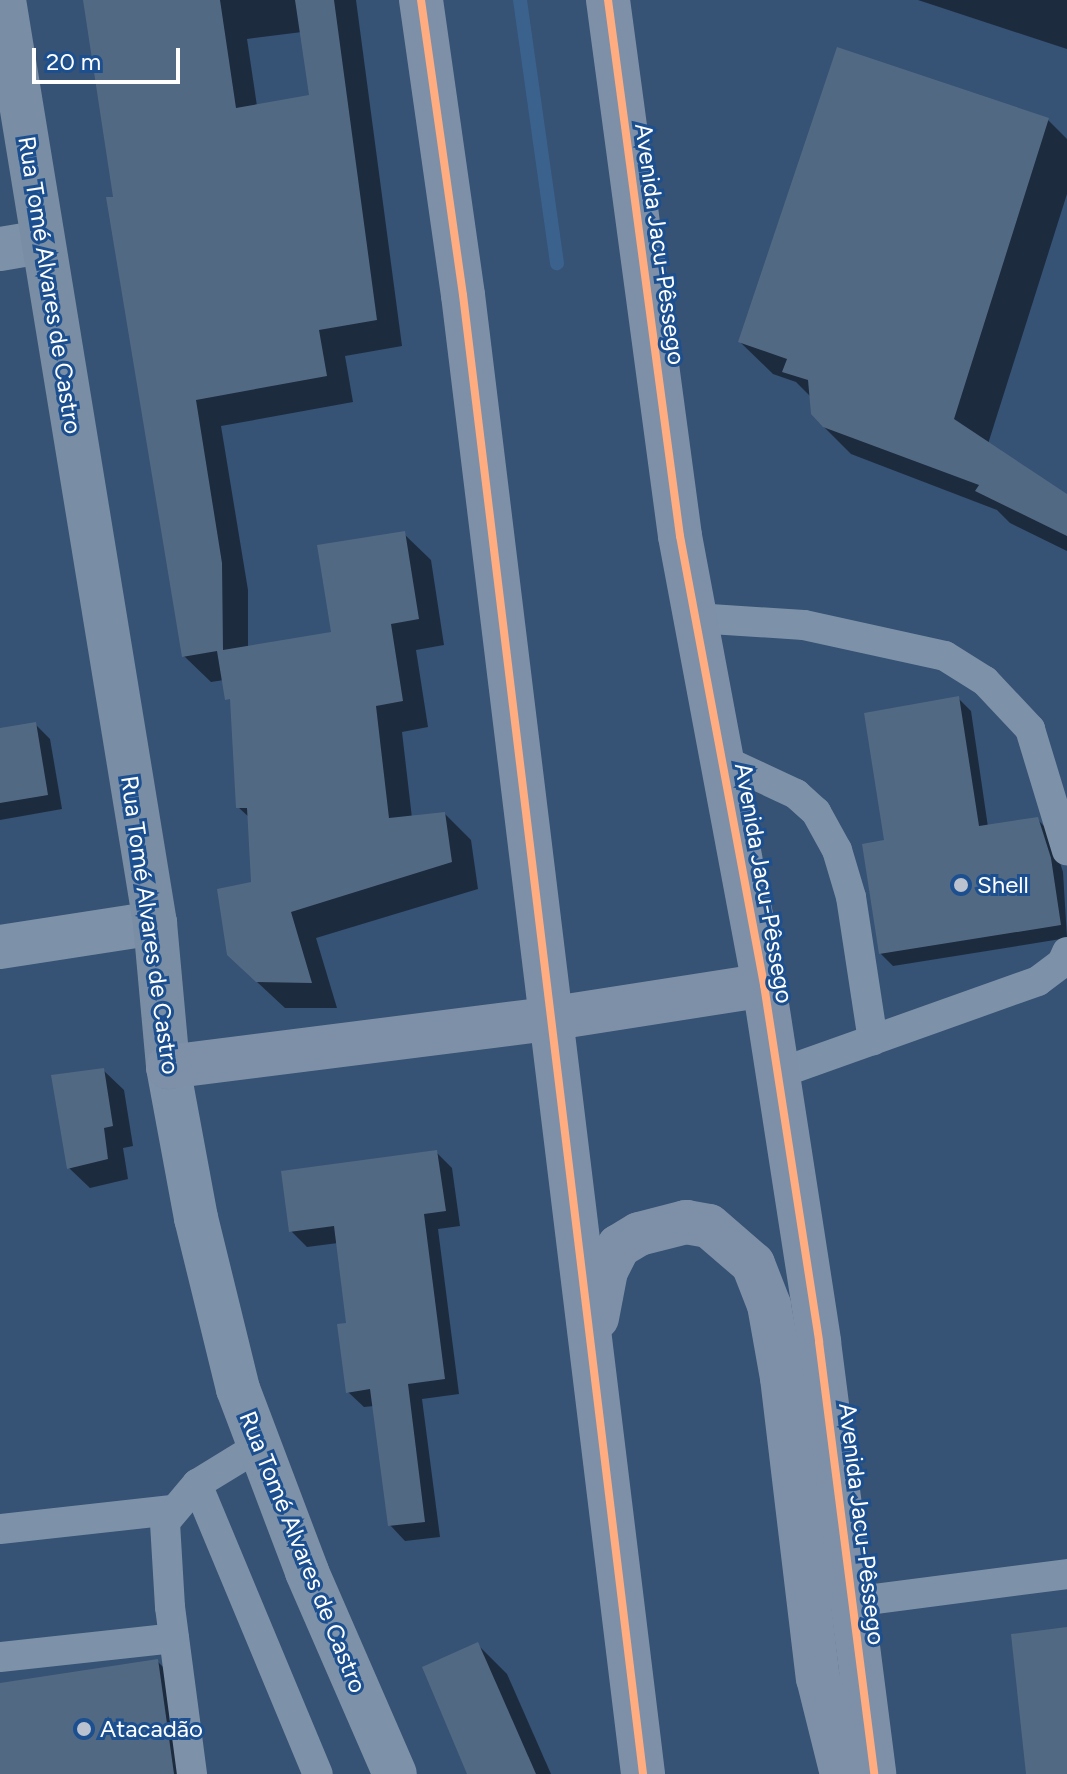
<!DOCTYPE html>
<meta charset="utf-8">
<style>
body{margin:0}
#map{position:relative;width:1067px;height:1774px;overflow:hidden;background:#365274;font-family:Figtree,sans-serif}
div>[style]{position:absolute}
.shadow>*{inset:0;background:#0007}
.stream>*{height:14px;margin:-7px;padding:0 7px;transform-origin:7px;border-radius:7px;background:#3b618d}
.building>*{inset:0;background:#526984}
.service>*{height:30px;margin:-15px;padding:0 15px;transform-origin:15px;border-radius:15px;background:#7d92a8}
.minor>*{height:44px;margin:-22px;padding:0 22px;transform-origin:22px;border-radius:22px;background:#7d92a8}
.tertiary>*{height:44px;margin:-22px;padding:0 22px;transform-origin:22px;border-radius:22px;background:#7d92a8}
.secondary>*{height:44px;margin:-22px;padding:0 22px;transform-origin:22px;border-radius:22px;background:#798da4}
.trunk>*{height:44px;margin:-22px;padding:0 22px;transform-origin:22px;border-radius:22px;background:#7e90a7}
.cycleway>*{height:8px;margin:-4px;padding:0 4px;transform-origin:4px;border-radius:4px;background:#ffac80}
.dots>*{width:22px;height:22px;translate:-50% -50%;box-sizing:border-box;border:4px solid #1b4f8f;border-radius:50%}
span{translate:-50% -50%;white-space:nowrap;text-align:center;line-height:1.15;-webkit-text-stroke:6px #1b4f8f;paint-order:stroke}
.street-label{font-size:24px;color:#fff}
.poi-label{font-size:24px;color:#fff}
.left{translate:0 -50%;text-align:left}
.scale{position:absolute;left:32px;top:48px;width:148px;height:36px;box-sizing:border-box;border:4px solid #fff;border-top:0;padding-left:10px;font-size:24px;line-height:28px;white-space:nowrap;color:#fff;-webkit-text-stroke:6px #1b4f8f;paint-order:stroke}
</style>
<div id="map">
<div class="shadow">
<i style="clip-path:polygon(evenodd,85px 0,356px 0,402px 346px,345px 356px,353px 402px,221px 426px,248px 590px,248px 648px,333px 633px,404px 534px,431px 560px,444px 645px,416px 650px,428px 727px,402px 732px,412px 818px,445px 814px,471px 840px,478px 889px,316px 938px,337px 1008px,285px 1008px,256px 981px,250px 818px,238px 807px,233px 705px,224px 680px,211px 682px,184px 656px,85px 0,302px 32px,311px 97px,257px 106px,247px 39px,302px 32px)"></i>
<i style="clip-path:polygon(918px 0,1067px 0,1067px 49px)"></i>
<i style="clip-path:polygon(1048px 120px,1067px 139px,1067px 194px,988px 444px,1067px 497px,1067px 551px,1010px 523px,997px 510px,851px 454px,818px 421px,814px 400px,796px 382px,773px 374px,740px 342px)"></i>
<i style="clip-path:polygon(958px 698px,971px 711px,988px 827px,1037px 819px,1050px 832px,1063px 872px,1067px 938px,893px 966px,880px 953px,887px 842px)"></i>
<i style="clip-path:polygon(35px 724px,50px 739px,62px 809px,0 820px,0 730px)"></i>
<i style="clip-path:polygon(103px 1070px,124px 1090px,133px 1146px,123px 1148px,128px 1179px,90px 1188px,69px 1168px)"></i>
<i style="clip-path:polygon(436px 1152px,452px 1168px,460px 1226px,438px 1229px,459px 1394px,422px 1399px,440px 1537px,405px 1541px,390px 1525px,374px 1406px,364px 1407px,348px 1392px,349px 1324px,338px 1243px,307px 1247px,291px 1231px)"></i>
<i style="clip-path:polygon(478px 1645px,507px 1674px,551px 1774px,470px 1774px)"></i>
<i style="clip-path:polygon(157px 1661px,193px 1697px,205px 1774px,0 1774px,0 1685px)"></i>
</div>
<div class="stream">
<i style="left:520px;top:0;width:266px;rotate:82deg"></i>
</div>
<div class="building">
<i style="clip-path:polygon(83px 0,220px 0,236px 108px,309px 95px,295px 0,334px 0,377px 320px,319px 330px,327px 376px,196px 400px,222px 563px,223px 650px,331px 632px,317px 545px,405px 531px,419px 619px,391px 624px,403px 701px,376px 706px,389px 818px,445px 812px,452px 862px,291px 912px,312px 983px,256px 982px,227px 955px,217px 889px,251px 882px,247px 808px,236px 808px,230px 699px,225px 700px,217px 651px,182px 657px,106px 197px,113px 197px)"></i>
<i style="clip-path:polygon(837px 47px,1049px 118px,954px 419px,1067px 494px,1067px 536px,975px 491px,979px 485px,823px 427px,811px 414px,808px 380px,782px 372px,787px 359px,738px 342px)"></i>
<i style="clip-path:polygon(959px 696px,979px 826px,1038px 817px,1051px 858px,1061px 925px,879px 954px,862px 844px,884px 840px,864px 713px)"></i>
<i style="clip-path:polygon(36px 722px,48px 795px,0 803px,0 728px)"></i>
<i style="clip-path:polygon(104px 1068px,113px 1126px,104px 1128px,108px 1159px,67px 1169px,51px 1075px)"></i>
<i style="clip-path:polygon(437px 1150px,446px 1211px,424px 1214px,445px 1379px,408px 1384px,425px 1522px,388px 1526px,370px 1389px,346px 1393px,337px 1324px,346px 1323px,334px 1226px,289px 1232px,281px 1171px)"></i>
<i style="clip-path:polygon(1067px 1627px,1067px 1774px,1026px 1774px,1011px 1634px)"></i>
<i style="clip-path:polygon(478px 1642px,536px 1774px,467px 1774px,422px 1667px)"></i>
<i style="clip-path:polygon(158px 1659px,174px 1774px,0 1774px,0 1683px)"></i>
</div>
<div class="service">
<i style="left:695px;top:618px;width:109px;rotate:3.7deg"></i>
<i style="left:804px;top:625px;width:144px;rotate:12.4deg"></i>
<i style="left:945px;top:656px;width:47px;rotate:32deg"></i>
<i style="left:985px;top:681px;width:66px;rotate:46.8deg"></i>
<i style="left:1030px;top:729px;width:127px;rotate:73.1deg"></i>
<i style="left:721px;top:759px;width:83px;rotate:25deg"></i>
<i style="left:796px;top:794px;width:27px;rotate:42deg"></i>
<i style="left:816px;top:812px;width:43px;rotate:61.1deg"></i>
<i style="left:837px;top:850px;width:49px;rotate:73.4deg"></i>
<i style="left:851px;top:897px;width:145px;rotate:81.3deg"></i>
<i style="left:777px;top:1074px;width:277px;rotate:-19.6deg"></i>
<i style="left:1038px;top:981px;width:30px;rotate:-37deg"></i>
<i style="left:1062px;top:963px;width:12px;rotate:-66deg"></i>
<i style="left:197px;top:1484px;width:314px;rotate:67.4deg"></i>
<i style="left:0;top:1529px;width:173px;rotate:-6.3deg"></i>
<i style="left:852px;top:1602px;width:217px;rotate:-7.4deg"></i>
<i style="left:0;top:1657px;width:175px;rotate:-6.2deg"></i>
<i style="left:192px;top:1774px;width:168px;rotate:-97.5deg"></i>
<i style="left:170px;top:1607px;width:85px;rotate:-93.4deg"></i>
<i style="left:165px;top:1522px;width:50px;rotate:-49.9deg"></i>
<i style="left:197px;top:1484px;width:73px;rotate:-31.5deg"></i>
</div>
<div class="minor">
<i style="left:0;top:249px;width:43px;rotate:-9.5deg"></i>
<i style="left:0;top:947px;width:157px;rotate:-8.8deg"></i>
</div>
<div class="tertiary">
<i style="left:168px;top:1067px;width:154px;rotate:79.5deg"></i>
<i style="left:196px;top:1218px;width:176px;rotate:76.2deg"></i>
<i style="left:238px;top:1389px;width:196px;rotate:69.3deg"></i>
<i style="left:307px;top:1572px;width:220px;rotate:66.5deg"></i>
</div>
<div class="secondary">
<i style="left:4px;top:0;width:935px;rotate:80.71deg"></i>
<i style="left:155px;top:923px;width:145px;rotate:84.8deg"></i>
</div>
<div class="trunk">
<i style="left:421px;top:0;width:298px;rotate:81.9deg"></i>
<i style="left:463px;top:295px;width:1490px;rotate:83.06deg"></i>
<i style="left:608px;top:0;width:541px;rotate:82.35deg"></i>
<i style="left:680px;top:536px;width:457px;rotate:79.4deg"></i>
<i style="left:764px;top:985px;width:361px;rotate:81.2deg"></i>
<i style="left:819px;top:1342px;width:435px;rotate:82.7deg"></i>
<i style="left:168px;top:1067px;width:383px;rotate:-7.2deg"></i>
<i style="left:548px;top:1019px;width:219px;rotate:-8.9deg"></i>
<i style="left:597px;top:1318px;width:48px;rotate:-79.2deg"></i>
<i style="left:606px;top:1271px;width:28px;rotate:-63deg"></i>
<i style="left:619px;top:1246px;width:23px;rotate:-31deg"></i>
<i style="left:639px;top:1234px;width:49px;rotate:-14.3deg"></i>
<i style="left:686px;top:1222px;width:23px;rotate:10deg"></i>
<i style="left:709px;top:1226px;width:58px;rotate:40.8deg"></i>
<i style="left:753px;top:1264px;width:44px;rotate:68.7deg"></i>
<i style="left:769px;top:1305px;width:74px;rotate:79.9deg"></i>
<i style="left:782px;top:1378px;width:302px;rotate:83.2deg"></i>
<i style="left:818px;top:1678px;width:99px;rotate:76deg"></i>
</div>
<div class="cycleway">
<i style="left:421px;top:0;width:298px;rotate:81.9deg"></i>
<i style="left:463px;top:295px;width:1490px;rotate:83.06deg"></i>
<i style="left:608px;top:0;width:541px;rotate:82.35deg"></i>
<i style="left:680px;top:536px;width:457px;rotate:79.4deg"></i>
<i style="left:764px;top:985px;width:361px;rotate:81.2deg"></i>
<i style="left:819px;top:1342px;width:435px;rotate:82.7deg"></i>
</div>
<div class="dots">
<i style="left:961px;top:885px;background:#b9c2ce"></i>
<i style="left:84px;top:1729px;background:#b9c2ce"></i>
</div>
<div class="street-label">
<span style="left:660px;top:244px;rotate:82deg">Avenida Jacu-Pêssego</span>
<span style="left:50px;top:285px;rotate:81deg">Rua Tomé Alvares de Castro</span>
<span style="left:764px;top:883px;rotate:80deg">Avenida Jacu-Pêssego</span>
<span style="left:150px;top:925px;rotate:82deg">Rua Tomé Alvares de Castro</span>
<span style="left:862px;top:1524px;rotate:83deg">Avenida Jacu-Pêssego</span>
<span style="left:303px;top:1552px;rotate:68deg">Rua Tomé Alvares de Castro</span>
</div>
<div class="poi-label">
<span class="left" style="left:977px;top:885px">Shell</span>
<span class="left" style="left:100px;top:1729px">Atacadão</span>
</div>
<div class="scale">20 m</div>
</div>
